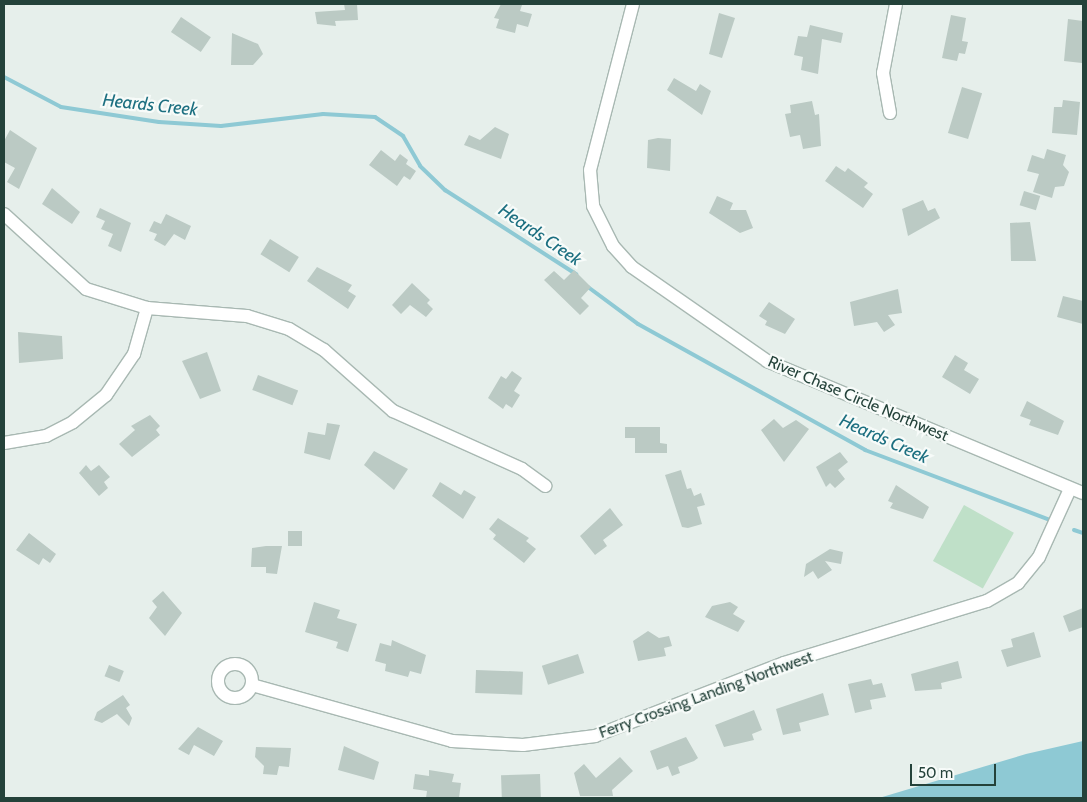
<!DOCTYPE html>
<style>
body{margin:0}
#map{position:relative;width:1087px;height:802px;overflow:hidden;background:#e6efeb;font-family:Cabin,sans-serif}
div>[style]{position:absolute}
.green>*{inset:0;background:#bfe0c8;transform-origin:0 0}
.water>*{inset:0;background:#8ec9d4}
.stream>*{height:4px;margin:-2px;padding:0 2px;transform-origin:2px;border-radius:2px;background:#8ec9d4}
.building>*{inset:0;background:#bbcac4;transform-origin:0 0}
.roads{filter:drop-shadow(1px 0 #a8b8b2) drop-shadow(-1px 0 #a8b8b2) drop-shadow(0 1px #a8b8b2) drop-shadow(0 -1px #a8b8b2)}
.minor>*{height:12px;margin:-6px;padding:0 6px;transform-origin:6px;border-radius:6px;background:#fff}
.minor>.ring{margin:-6px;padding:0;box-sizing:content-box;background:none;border:12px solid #fff;border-radius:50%}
span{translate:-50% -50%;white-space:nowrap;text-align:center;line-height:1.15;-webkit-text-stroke:4.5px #f7fbf9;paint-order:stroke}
.street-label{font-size:16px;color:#24423a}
.water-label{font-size:18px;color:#1c6f80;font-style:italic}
.frame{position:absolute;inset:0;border:5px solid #24423a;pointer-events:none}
.scale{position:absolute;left:910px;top:764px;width:86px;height:22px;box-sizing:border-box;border:2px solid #24423a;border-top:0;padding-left:6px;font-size:15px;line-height:18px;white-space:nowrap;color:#24423a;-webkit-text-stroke:4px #f7fbf9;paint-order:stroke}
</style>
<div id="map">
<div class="green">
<i style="left:964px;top:505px;width:57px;height:64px;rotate:29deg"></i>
</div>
<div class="water">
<i style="clip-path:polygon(1083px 741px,1083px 798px,879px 798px,1026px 754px)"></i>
</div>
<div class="stream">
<i style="left:4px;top:77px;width:64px;rotate:27.8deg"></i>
<i style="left:61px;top:107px;width:99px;rotate:8.7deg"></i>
<i style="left:159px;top:122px;width:62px;rotate:3.7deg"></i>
<i style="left:221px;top:126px;width:103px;rotate:-6.7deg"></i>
<i style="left:323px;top:114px;width:52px;rotate:3.3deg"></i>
<i style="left:375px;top:117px;width:34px;rotate:34deg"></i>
<i style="left:403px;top:136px;width:34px;rotate:60deg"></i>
<i style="left:420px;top:166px;width:35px;rotate:44deg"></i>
<i style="left:445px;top:190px;width:156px;rotate:32.7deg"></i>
<i style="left:588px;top:287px;width:62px;rotate:36.5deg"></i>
<i style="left:638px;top:324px;width:260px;rotate:29deg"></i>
<i style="left:865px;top:450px;width:196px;rotate:20.7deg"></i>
<i style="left:1074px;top:530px;width:9px;rotate:18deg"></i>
</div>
<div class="building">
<i style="clip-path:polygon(344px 4px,357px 4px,358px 20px,335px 21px,336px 26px,317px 24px,315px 12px,345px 10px)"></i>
<i style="clip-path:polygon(501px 4px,522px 5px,520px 11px,532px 14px,528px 27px,517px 24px,515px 33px,496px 28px,499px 19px,494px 18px)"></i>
<i style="clip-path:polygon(719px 13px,735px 18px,722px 58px,709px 54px)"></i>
<i style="clip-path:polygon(951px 15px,966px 18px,962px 41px,968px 42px,965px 54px,959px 53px,957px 61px,942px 58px)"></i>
<i style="left:181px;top:17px;width:36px;height:18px;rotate:34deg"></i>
<i style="clip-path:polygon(1068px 19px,1083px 21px,1082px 63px,1064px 61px)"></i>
<i style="clip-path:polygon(810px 25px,843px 33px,841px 43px,822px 39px,818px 74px,801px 70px,803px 57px,794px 55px,798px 36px,807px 37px)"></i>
<i style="clip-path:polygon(232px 33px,258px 44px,263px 54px,253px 65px,231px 65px)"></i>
<i style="clip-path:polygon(674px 78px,696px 91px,700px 84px,711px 91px,702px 115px,667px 90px)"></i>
<i style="left:962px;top:87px;width:21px;height:48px;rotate:17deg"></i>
<i style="clip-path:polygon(1063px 100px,1080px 102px,1077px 135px,1052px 133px,1054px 107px,1062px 107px)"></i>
<i style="clip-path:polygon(812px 101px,815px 115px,819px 114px,821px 146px,803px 149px,800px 135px,790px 137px,785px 114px,791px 113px,790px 105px)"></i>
<i style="clip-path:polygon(495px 127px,509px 134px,501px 159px,464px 145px,469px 135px,480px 140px)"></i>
<i style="clip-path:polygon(10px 130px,37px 148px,19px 189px,7px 182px,15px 168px,4px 162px,4px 141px)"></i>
<i style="clip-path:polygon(658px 138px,671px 139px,670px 171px,647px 168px,648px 140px)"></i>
<i style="clip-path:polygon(1047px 149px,1066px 155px,1063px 165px,1069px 172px,1064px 186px,1055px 187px,1052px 198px,1033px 192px,1039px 174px,1027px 171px,1032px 155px,1044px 159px)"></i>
<i style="clip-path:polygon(381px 150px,395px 161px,400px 154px,408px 160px,406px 164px,416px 171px,410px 180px,404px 176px,397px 186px,369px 165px)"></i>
<i style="clip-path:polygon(836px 166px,845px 172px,848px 168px,868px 183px,864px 187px,873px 194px,863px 208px,825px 181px)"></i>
<i style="clip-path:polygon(52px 188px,80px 212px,72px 224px,42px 204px)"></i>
<i style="left:1024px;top:191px;width:17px;height:15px;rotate:17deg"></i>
<i style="clip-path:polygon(717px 196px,733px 203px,730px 210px,746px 210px,753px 228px,740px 233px,709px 213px)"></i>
<i style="clip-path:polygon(923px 200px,928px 211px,935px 208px,940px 218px,908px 236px,902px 209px)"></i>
<i style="clip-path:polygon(100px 208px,131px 223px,121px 252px,108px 246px,113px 234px,101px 229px,105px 221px,96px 217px)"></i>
<i style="clip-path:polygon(166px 214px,191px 226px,185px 240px,174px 234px,165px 246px,154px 240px,157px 234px,149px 231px,154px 221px,161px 224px)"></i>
<i style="clip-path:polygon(1030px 222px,1036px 261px,1011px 261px,1010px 223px)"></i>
<i style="left:270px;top:239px;width:34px;height:18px;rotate:32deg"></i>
<i style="clip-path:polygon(317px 267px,352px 285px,348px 291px,356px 296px,348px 309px,307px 281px)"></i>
<i style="clip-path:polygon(574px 270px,591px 287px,581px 298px,589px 306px,580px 315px,544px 280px,554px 271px,564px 280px)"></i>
<i style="clip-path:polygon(412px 283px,430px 300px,427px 303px,433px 309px,426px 317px,410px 305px,401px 314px,392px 305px)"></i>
<i style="clip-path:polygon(898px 289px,902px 313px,888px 315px,895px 325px,884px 332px,877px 322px,854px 326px,850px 302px)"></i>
<i style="clip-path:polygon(1063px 296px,1083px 301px,1083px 324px,1057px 317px)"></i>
<i style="clip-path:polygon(769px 302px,795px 319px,785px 334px,765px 325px,767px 321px,759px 316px)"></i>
<i style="clip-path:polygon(18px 332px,62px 336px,63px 359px,19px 363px)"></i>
<i style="clip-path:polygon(207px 352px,221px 391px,200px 399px,182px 361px)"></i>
<i style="clip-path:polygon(955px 355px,968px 363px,964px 370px,979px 379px,970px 394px,942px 377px)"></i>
<i style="clip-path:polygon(512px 371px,522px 378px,514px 391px,520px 395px,512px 408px,506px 404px,503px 409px,488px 398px,501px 376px,506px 379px)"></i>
<i style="left:258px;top:375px;width:43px;height:16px;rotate:21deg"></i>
<i style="clip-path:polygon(1027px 401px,1064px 421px,1058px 435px,1029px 425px,1031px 420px,1020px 416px)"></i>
<i style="clip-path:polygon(150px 415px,160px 426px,156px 430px,160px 435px,132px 457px,119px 444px,135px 430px,131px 426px)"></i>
<i style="clip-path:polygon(774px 419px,783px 428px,796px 420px,809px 429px,784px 462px,761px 430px)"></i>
<i style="clip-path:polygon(327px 423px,340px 425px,330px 460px,304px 453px,308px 432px,325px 435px)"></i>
<i style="clip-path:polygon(625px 427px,660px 427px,660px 443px,667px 444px,667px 453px,635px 453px,635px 438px,625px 438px)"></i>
<i style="clip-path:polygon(374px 451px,408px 469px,394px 490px,364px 465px)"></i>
<i style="clip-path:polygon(840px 452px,848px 462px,838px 470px,845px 479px,835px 488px,830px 483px,826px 487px,816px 467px)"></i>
<i style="clip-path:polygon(86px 465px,91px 471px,99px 465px,110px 477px,104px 482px,108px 488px,99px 496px,79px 473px)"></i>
<i style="clip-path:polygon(681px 470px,687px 489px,691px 488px,694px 496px,701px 493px,705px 505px,697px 507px,702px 524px,688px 528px,682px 527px,665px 475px)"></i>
<i style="clip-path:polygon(440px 482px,461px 495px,464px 490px,476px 497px,463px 519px,432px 496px)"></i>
<i style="clip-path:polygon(896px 485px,929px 507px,923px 519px,890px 508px,893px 503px,888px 501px)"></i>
<i style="clip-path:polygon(610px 508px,623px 525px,603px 540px,607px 546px,595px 555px,580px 536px)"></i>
<i style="clip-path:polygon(498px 518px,529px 538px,526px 541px,536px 549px,524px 563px,493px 539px,496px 535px,489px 529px)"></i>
<i style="left:288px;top:531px;width:14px;height:15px"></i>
<i style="clip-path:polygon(29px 533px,56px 554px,50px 563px,43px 558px,39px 565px,16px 550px)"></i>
<i style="clip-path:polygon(266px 546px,282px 546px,277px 574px,266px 573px,266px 567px,251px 567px,252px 548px)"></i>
<i style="clip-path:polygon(830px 549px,843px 552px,841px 564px,825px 561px,832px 570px,818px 579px,813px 571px,804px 577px,806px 564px)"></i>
<i style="clip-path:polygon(163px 591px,182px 613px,165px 636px,149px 618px,157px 607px,152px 601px)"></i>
<i style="clip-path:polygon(314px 602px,340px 610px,337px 618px,357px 624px,348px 652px,336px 648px,338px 642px,305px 632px)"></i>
<i style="clip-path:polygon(730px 602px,738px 607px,733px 614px,745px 621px,738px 632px,705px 617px,712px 606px)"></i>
<i style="clip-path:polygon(1083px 608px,1083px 627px,1069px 632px,1063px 616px)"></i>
<i style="clip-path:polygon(648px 631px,659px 638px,669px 636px,672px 646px,664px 648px,666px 656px,638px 661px,633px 641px)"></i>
<i style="clip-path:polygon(1034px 632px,1041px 657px,1007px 667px,1001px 650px,1013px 647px,1011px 639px)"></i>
<i style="clip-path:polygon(392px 640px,426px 655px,421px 674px,410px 671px,408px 677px,385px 671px,386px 664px,375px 661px,380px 643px,391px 646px)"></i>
<i style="left:578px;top:654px;width:20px;height:38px;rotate:72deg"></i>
<i style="clip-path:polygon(958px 661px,962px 678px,941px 683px,942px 689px,915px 691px,911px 674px)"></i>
<i style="left:109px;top:665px;width:16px;height:12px;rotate:22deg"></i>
<i style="left:476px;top:670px;width:47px;height:23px;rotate:2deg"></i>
<i style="clip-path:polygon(871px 679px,873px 685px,882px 683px,886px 697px,870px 700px,872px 709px,855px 713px,848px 684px)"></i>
<i style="clip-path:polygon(823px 693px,829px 715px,799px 723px,801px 731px,783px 735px,776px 709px)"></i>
<i style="clip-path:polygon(123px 695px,130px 705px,126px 708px,132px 718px,129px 726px,117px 714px,102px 723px,94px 720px,97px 712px)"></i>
<i style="clip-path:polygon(754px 710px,762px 730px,752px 734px,754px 740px,724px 747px,715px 725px)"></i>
<i style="clip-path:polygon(198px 727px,223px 741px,214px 756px,194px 745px,189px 755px,178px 749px)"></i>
<i style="clip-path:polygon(686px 737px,698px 758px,694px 761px,678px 767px,680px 773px,672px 776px,668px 766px,657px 770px,650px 751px)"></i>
<i style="clip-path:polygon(344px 746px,379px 762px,374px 780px,338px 770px)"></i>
<i style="clip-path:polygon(256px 747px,291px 748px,289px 767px,279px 766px,277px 775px,263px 774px,264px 766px,255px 757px)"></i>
<i style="clip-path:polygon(620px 757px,633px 771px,612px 790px,613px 796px,580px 796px,574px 773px,584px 764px,596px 778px)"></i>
<i style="clip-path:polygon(429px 770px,454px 774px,452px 782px,461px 783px,459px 798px,426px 798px,427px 791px,413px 789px,415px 774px,429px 776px)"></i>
<i style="left:540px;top:774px;width:23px;height:39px;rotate:88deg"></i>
</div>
<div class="roads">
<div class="minor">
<i style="left:633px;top:4px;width:171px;rotate:104.5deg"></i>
<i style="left:590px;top:170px;width:36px;rotate:85deg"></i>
<i style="left:593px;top:206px;width:45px;rotate:63.4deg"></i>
<i style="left:613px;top:246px;width:28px;rotate:48deg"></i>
<i style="left:632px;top:267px;width:165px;rotate:34.8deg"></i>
<i style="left:767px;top:361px;width:342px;rotate:22.7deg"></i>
<i style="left:890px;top:113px;width:41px;rotate:-99.9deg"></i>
<i style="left:883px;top:73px;width:70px;rotate:-79.3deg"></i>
<i style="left:4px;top:214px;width:111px;rotate:42.4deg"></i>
<i style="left:86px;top:289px;width:64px;rotate:17.3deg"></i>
<i style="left:147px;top:308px;width:100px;rotate:4.6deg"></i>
<i style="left:247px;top:316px;width:44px;rotate:17.2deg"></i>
<i style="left:289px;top:329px;width:41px;rotate:31deg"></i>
<i style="left:324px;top:350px;width:92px;rotate:41.5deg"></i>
<i style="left:393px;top:411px;width:141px;rotate:24.2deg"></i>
<i style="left:522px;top:469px;width:29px;rotate:36deg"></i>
<i style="left:4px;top:443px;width:43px;rotate:-9.5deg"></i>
<i style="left:46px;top:436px;width:30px;rotate:-27deg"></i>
<i style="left:73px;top:422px;width:43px;rotate:-39.3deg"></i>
<i style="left:106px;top:395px;width:50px;rotate:-55.7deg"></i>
<i style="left:134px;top:354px;width:48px;rotate:-74.2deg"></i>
<i class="ring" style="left:218px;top:664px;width:22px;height:22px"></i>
<i style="left:252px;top:685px;width:208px;rotate:15.6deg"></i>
<i style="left:452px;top:741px;width:71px;rotate:3.2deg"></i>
<i style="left:523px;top:745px;width:73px;rotate:-7.1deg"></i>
<i style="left:595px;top:736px;width:203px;rotate:-21.1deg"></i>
<i style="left:784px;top:663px;width:212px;rotate:-17deg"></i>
<i style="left:987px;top:601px;width:36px;rotate:-30deg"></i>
<i style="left:1018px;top:583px;width:33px;rotate:-51deg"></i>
<i style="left:1039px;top:557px;width:75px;rotate:-65.5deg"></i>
</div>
</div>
<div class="street-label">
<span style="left:858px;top:399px;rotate:23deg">River Chase Circle Northwest</span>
<span style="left:706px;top:695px;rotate:-20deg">Ferry Crossing Landing Northwest</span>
</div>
<div class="water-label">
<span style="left:150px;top:105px;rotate:6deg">Heards Creek</span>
<span style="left:540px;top:235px;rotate:34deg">Heards Creek</span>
<span style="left:884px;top:439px;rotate:24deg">Heards Creek</span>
</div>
<div class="frame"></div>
<div class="scale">50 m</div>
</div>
